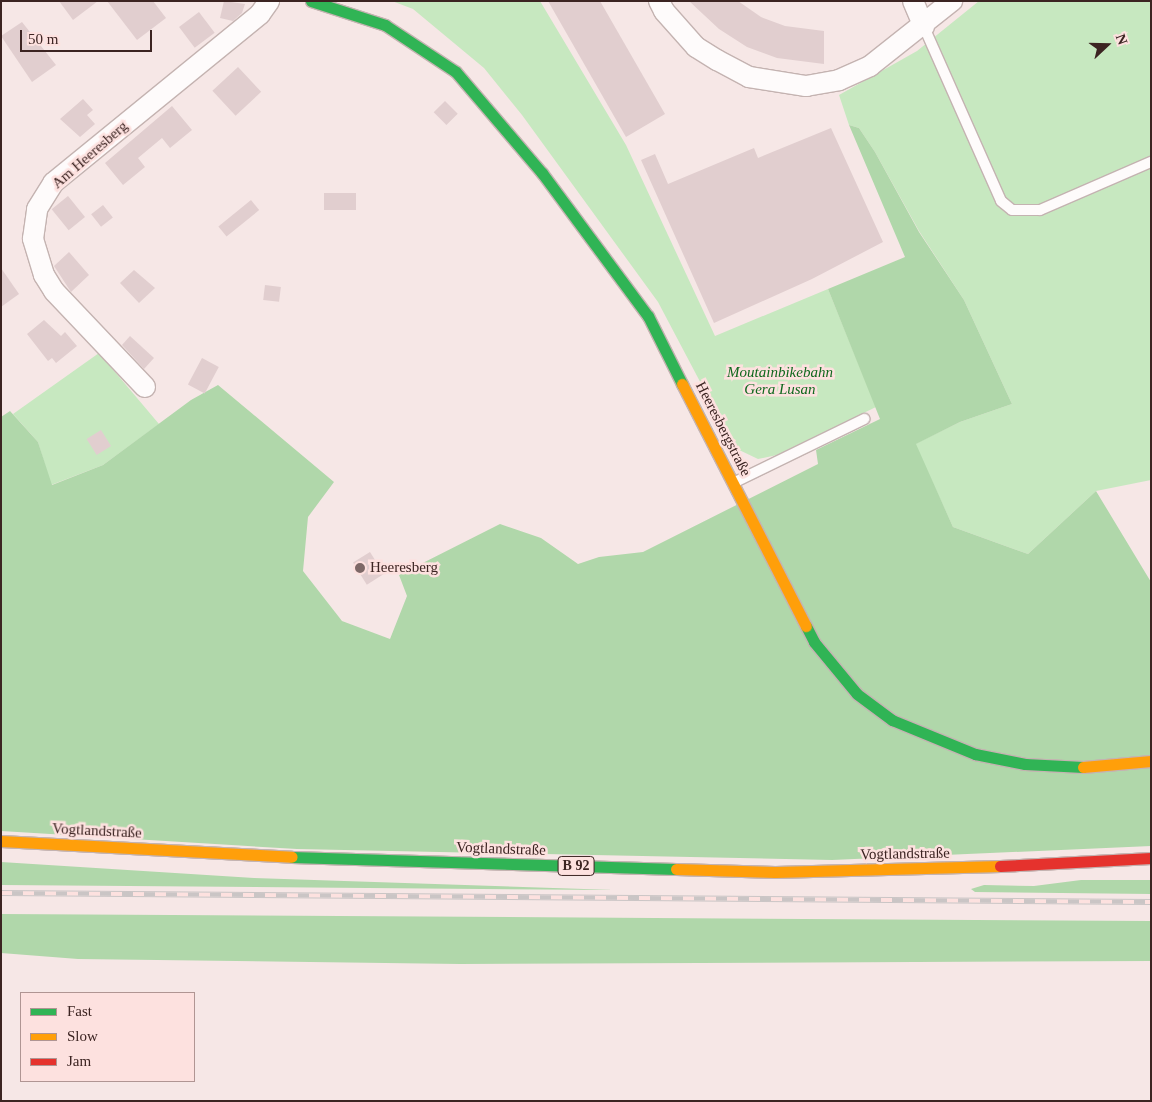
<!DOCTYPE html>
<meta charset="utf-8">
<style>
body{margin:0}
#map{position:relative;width:1152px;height:1102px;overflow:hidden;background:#f6e7e6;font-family:"Times New Roman",serif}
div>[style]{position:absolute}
.green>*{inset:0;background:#c7e8c0}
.forest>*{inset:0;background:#b0d7aa}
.building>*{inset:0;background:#e1cecf;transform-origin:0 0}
.roads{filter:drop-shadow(1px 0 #c4b3b1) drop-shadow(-1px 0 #c4b3b1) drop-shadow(0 1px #c4b3b1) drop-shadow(0 -1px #c4b3b1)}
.lane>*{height:10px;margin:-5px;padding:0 5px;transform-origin:5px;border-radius:5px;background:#fefbfb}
.street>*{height:20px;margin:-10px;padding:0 10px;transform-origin:10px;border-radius:10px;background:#fefbfb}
.fast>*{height:11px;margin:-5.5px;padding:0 5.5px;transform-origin:5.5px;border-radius:5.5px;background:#30b455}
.slow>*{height:11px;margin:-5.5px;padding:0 5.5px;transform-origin:5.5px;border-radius:5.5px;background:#ff9f0a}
.jam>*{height:11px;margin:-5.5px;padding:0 5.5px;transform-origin:5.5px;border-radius:5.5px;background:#e5322d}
.rail>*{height:5.5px;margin-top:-2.75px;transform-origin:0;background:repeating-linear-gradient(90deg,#fde1df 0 11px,#cac5c5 0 22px);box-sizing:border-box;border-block:1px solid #cac5c5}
.dots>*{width:14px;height:14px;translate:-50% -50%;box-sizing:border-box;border:2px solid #fde1df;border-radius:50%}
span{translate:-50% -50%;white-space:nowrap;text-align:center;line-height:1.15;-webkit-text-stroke:5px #fde1df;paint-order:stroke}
.shield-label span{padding:1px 4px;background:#fde1df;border:1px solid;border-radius:4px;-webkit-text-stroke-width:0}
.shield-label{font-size:14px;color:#3c2422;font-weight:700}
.street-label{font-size:15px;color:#3c2422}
.park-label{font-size:15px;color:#0f681d;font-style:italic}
.poi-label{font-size:15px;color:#3c2422}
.left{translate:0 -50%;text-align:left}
.frame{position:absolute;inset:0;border:2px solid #3c2422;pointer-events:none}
.legend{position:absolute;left:20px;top:992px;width:175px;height:90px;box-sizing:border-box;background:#fde1df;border:1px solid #b09593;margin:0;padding:6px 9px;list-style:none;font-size:15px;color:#3c2422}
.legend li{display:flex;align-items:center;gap:10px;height:25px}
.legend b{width:25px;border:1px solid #b09593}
.north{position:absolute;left:1082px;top:20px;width:50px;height:50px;-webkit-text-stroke:4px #fde1df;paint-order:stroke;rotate:69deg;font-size:14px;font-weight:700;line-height:20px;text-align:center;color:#3c2422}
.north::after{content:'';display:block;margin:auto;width:18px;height:22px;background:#3c2422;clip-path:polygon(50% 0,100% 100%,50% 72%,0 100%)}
.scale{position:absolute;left:20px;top:30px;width:132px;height:22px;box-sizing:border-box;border:2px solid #3c2422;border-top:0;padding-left:6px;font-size:15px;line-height:18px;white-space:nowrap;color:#3c2422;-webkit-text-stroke:4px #fde1df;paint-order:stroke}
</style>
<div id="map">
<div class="green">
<i style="clip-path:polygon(392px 1px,540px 1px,626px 145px,715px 336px,828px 289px,876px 407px,777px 455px,758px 459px,735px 448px,658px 302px,522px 115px,484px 68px,413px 9px)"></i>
<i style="clip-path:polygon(979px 1px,1151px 1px,1151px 480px,1096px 491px,1028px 554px,953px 527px,915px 444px,960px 422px,1012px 404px,964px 300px,919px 231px,875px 152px,859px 128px,849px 125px,839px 95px,917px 51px)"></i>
<i style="clip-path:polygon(99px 353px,159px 424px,103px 465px,51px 485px,38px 442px,13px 414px)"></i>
</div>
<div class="forest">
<i style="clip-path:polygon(849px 125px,859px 128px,875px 152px,919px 232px,964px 300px,1012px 404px,960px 422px,916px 444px,953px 527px,1028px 554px,1096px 491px,1151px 582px,1151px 846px,832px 860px,297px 849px,1px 831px,1px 417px,10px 411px,38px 442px,52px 485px,103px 465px,191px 400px,218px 385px,334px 482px,308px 517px,303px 571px,342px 621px,390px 639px,407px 596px,399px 575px,500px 524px,541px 538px,578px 564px,599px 557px,643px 552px,818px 464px,816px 450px,880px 419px,828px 289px,905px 257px)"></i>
<i style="clip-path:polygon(1px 862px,254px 878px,614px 890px,1px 885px)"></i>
<i style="clip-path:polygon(1081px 880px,1151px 880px,1151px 894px,975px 892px,971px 889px,984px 885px,1034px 886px)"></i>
<i style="clip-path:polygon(1px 914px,1151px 921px,1151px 961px,460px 964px,78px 959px,1px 953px)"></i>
</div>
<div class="building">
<i style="clip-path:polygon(59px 1px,98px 1px,73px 20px)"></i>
<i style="clip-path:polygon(107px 1px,153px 1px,166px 18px,137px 40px)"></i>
<i style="clip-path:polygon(224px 1px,245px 4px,242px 13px,233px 21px,220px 18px)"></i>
<i style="clip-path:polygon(548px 1px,600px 1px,665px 114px,626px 137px)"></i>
<i style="clip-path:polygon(689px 1px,738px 1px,761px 17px,785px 26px,824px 31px,824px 64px,777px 58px,747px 47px,719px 29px)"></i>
<i style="left:199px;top:12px;width:26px;height:25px;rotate:53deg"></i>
<i style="clip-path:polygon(22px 22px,56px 65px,32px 82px,1px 36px)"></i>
<i style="left:238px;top:67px;width:34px;height:35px;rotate:47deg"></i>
<i style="clip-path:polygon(83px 99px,93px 110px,87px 115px,95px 124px,80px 137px,60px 119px)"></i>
<i style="left:445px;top:101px;width:18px;height:16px;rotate:45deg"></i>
<i style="clip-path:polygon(172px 106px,192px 130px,170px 148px,162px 138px,138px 158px,145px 167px,123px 185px,105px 163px)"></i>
<i style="clip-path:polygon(831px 128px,883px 242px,812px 279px,714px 323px,641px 160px,655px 154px,668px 184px,754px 148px,758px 158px)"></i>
<i style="left:356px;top:193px;width:17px;height:32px;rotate:90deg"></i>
<i style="left:68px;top:196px;width:27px;height:21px;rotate:51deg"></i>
<i style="left:251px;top:200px;width:13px;height:42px;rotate:51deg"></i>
<i style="left:103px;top:205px;width:16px;height:15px;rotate:52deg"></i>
<i style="clip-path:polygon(69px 252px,89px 275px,71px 292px,54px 266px)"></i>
<i style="clip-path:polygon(1px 268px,19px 294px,1px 307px)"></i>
<i style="clip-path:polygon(134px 270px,155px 288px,139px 303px,120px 283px)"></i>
<i style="left:265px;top:285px;width:16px;height:15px;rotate:7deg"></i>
<i style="clip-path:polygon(44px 320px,61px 336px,65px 332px,77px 346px,56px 363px,52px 358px,48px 361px,27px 334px)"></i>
<i style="clip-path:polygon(130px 336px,154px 358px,144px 369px,122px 345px)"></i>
<i style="left:202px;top:358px;width:19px;height:30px;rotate:28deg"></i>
<i style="left:101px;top:430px;width:19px;height:17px;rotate:58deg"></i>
<i style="left:370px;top:552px;width:26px;height:20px;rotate:58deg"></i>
</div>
<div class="roads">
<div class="lane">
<i style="left:924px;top:27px;width:190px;rotate:66.1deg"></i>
<i style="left:1001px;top:201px;width:14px;rotate:39deg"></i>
<i style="left:1012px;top:210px;width:28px"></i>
<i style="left:1040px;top:210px;width:121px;rotate:-23.4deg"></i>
<i style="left:735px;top:482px;width:144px;rotate:-26deg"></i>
</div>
<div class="street">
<i style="left:659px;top:1px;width:11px;rotate:63deg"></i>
<i style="left:664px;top:11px;width:48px;rotate:48.4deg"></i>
<i style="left:696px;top:47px;width:25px;rotate:32deg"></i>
<i style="left:717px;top:60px;width:36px;rotate:28deg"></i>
<i style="left:749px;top:77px;width:58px;rotate:9deg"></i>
<i style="left:806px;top:86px;width:34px;rotate:-10deg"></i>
<i style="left:839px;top:80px;width:34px;rotate:-24deg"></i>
<i style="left:870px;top:66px;width:105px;rotate:-38.4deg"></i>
<i style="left:913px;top:1px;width:28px;rotate:67deg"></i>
<i style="left:145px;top:387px;width:132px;rotate:-133.5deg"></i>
<i style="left:54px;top:291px;width:19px;rotate:-122deg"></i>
<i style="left:44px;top:275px;width:38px;rotate:-107deg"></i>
<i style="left:33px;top:239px;width:30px;rotate:-82deg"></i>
<i style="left:37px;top:209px;width:31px;rotate:-58deg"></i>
<i style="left:53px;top:183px;width:267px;rotate:-39.2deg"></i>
<i style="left:260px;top:14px;width:16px;rotate:-55deg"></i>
</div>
<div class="fast">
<i style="left:311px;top:1px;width:78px;rotate:18deg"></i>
<i style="left:385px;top:25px;width:85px;rotate:33.5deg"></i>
<i style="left:456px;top:72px;width:133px;rotate:49.6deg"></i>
<i style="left:542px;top:173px;width:178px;rotate:53.5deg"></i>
<i style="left:648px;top:316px;width:76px;rotate:63.4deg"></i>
<i style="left:806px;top:626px;width:18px;rotate:63deg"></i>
<i style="left:814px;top:642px;width:67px;rotate:50.4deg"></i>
<i style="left:857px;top:694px;width:44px;rotate:36.6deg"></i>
<i style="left:892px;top:720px;width:90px;rotate:22.3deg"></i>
<i style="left:975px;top:754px;width:51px;rotate:11.3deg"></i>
<i style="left:1025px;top:764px;width:58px;rotate:3deg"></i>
<i style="left:292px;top:857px;width:384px;rotate:1.8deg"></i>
</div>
<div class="slow">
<i style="left:682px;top:384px;width:272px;rotate:62.9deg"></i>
<i style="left:1083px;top:767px;width:68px;rotate:-5deg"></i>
<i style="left:1px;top:841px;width:291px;rotate:3.1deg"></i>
<i style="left:676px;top:869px;width:99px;rotate:1.7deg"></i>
<i style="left:775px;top:872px;width:225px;rotate:-1.5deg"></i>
</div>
<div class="jam">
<i style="left:1000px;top:866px;width:151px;rotate:-3deg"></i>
</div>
</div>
<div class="rail">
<i style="left:1px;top:893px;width:1150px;rotate:0.45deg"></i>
</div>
<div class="dots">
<i style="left:360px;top:568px;background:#7d6867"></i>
</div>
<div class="shield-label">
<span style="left:576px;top:866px">B 92</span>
</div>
<div class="street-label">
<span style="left:90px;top:155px;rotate:-41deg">Am Heeresberg</span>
<span style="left:723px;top:429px;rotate:63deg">Heeresbergstraße</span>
<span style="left:97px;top:831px;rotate:3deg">Vogtlandstraße</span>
<span style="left:501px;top:849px;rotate:2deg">Vogtlandstraße</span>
<span style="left:905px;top:854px;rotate:-1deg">Vogtlandstraße</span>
</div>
<div class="park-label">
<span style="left:780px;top:381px">Moutainbikebahn<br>Gera Lusan</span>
</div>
<div class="poi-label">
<span class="left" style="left:370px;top:568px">Heeresberg</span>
</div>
<div class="frame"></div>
<ul class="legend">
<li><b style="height:6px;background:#30b455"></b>Fast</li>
<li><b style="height:6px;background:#ff9f0a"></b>Slow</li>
<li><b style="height:6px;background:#e5322d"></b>Jam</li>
</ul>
<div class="north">N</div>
<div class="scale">50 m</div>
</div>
